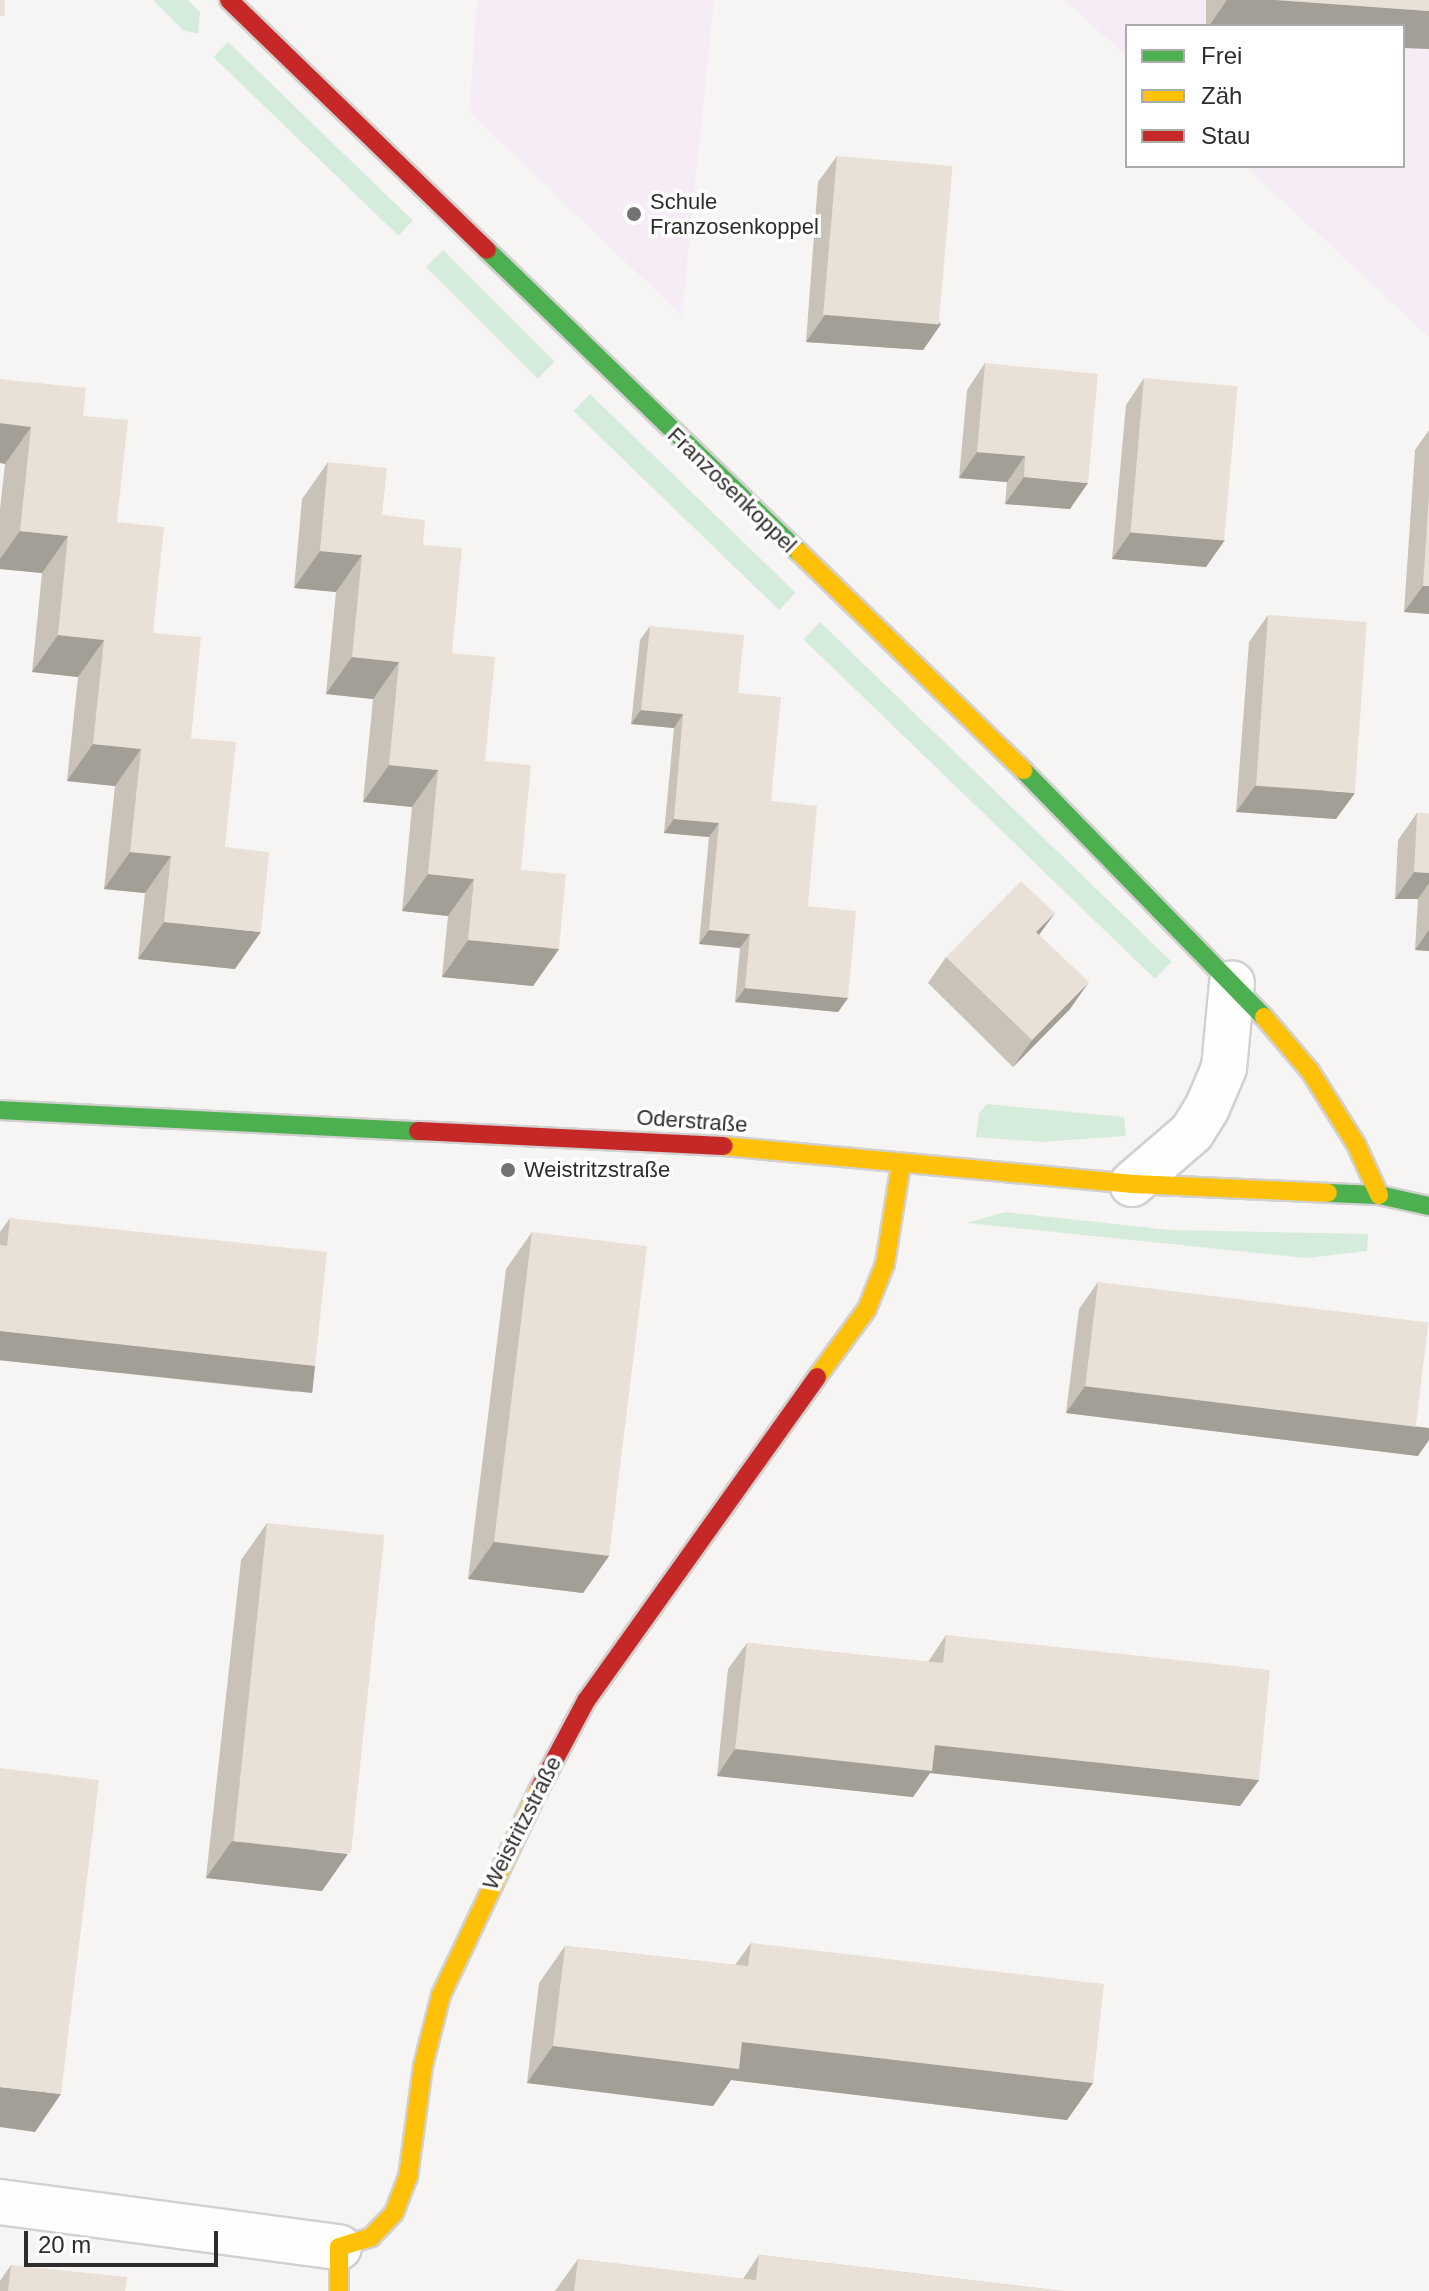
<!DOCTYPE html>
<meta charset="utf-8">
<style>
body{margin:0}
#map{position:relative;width:1429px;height:2291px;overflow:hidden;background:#f7f5f3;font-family:Helvetica,sans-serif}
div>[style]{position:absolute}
.education>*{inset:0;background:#f5ecf6}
.green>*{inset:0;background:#d5ecdc;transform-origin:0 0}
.roads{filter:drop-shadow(2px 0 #d2d1d0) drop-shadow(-2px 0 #d2d1d0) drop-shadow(0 2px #d2d1d0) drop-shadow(0 -2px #d2d1d0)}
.street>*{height:44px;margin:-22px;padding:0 22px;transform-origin:22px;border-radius:22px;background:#fefefd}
.fast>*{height:18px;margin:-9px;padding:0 9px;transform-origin:9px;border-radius:9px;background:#4caf50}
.slow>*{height:18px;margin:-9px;padding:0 9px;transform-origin:9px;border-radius:9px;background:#ffc107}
.jam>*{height:18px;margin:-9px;padding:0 9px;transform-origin:9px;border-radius:9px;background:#c62828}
.wall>*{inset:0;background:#c8c2b9;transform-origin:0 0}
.shaded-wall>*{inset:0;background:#a39e96;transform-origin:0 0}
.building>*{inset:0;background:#e9e1d7;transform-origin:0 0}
.dots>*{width:22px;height:22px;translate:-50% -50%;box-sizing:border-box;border:4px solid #fff;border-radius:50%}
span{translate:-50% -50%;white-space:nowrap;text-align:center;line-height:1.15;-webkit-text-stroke:7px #fff;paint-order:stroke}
.poi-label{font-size:22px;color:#2e2d2c}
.left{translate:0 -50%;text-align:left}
.street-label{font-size:22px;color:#2e2d2c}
.legend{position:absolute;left:1125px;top:24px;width:280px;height:144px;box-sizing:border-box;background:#fff;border:2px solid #ababab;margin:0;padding:10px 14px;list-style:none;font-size:24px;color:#2e2d2c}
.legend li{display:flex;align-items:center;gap:16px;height:40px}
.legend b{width:40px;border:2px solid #ababab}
.scale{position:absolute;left:24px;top:2231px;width:194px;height:36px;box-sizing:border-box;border:4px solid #2e2d2c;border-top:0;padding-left:10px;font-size:24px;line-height:28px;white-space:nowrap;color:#2e2d2c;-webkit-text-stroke:6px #fff;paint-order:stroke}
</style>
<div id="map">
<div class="education">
<i style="clip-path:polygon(477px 0,714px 0,682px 316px,469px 112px)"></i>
<i style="clip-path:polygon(1065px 0,1429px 0,1429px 337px,1245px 166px,1403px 166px,1403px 26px,1127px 26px,1127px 57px)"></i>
</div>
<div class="green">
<i style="clip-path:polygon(153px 0,188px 0,200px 12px,198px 34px,184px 31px)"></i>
<i style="left:228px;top:42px;width:257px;height:21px;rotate:44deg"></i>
<i style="left:443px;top:250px;width:158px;height:24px;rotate:45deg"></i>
<i style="left:590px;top:394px;width:286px;height:24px;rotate:44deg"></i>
<i style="left:820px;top:622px;width:489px;height:24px;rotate:44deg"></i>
<i style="clip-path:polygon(987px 1104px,1124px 1117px,1126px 1136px,1042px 1142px,976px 1137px,979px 1113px)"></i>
<i style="clip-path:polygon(1005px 1212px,1170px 1230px,1368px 1234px,1367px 1251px,1306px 1258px,967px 1223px)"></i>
</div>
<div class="roads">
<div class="street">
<i style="left:1132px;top:1184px;width:79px;rotate:-40.9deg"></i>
<i style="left:1192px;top:1132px;width:28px;rotate:-58deg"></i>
<i style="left:1207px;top:1108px;width:43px;rotate:-67deg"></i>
<i style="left:1224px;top:1068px;width:85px;rotate:-84.6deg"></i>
<i style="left:0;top:2202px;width:342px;rotate:7.6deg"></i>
</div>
<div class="fast">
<i style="left:487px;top:250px;width:434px;rotate:44.1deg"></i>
<i style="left:1023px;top:770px;width:345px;rotate:45.7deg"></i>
<i style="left:0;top:1110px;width:419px;rotate:2.9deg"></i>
<i style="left:1328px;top:1193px;width:51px;rotate:2.2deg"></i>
<i style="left:1379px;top:1195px;width:51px;rotate:12.4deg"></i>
</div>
<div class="slow">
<i style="left:799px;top:552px;width:313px;rotate:44.2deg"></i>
<i style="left:1264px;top:1017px;width:71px;rotate:49.6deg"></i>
<i style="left:1310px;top:1071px;width:86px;rotate:57.8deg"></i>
<i style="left:1356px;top:1144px;width:56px;rotate:65.7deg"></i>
<i style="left:724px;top:1146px;width:410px;rotate:5.3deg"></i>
<i style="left:1132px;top:1184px;width:196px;rotate:2.6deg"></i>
<i style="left:817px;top:1377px;width:84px;rotate:-53.7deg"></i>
<i style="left:867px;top:1309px;width:48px;rotate:-68.2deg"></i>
<i style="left:885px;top:1264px;width:101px;rotate:-80.9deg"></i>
<i style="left:339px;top:2291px;width:44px;rotate:-90deg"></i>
<i style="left:339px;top:2247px;width:34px;rotate:-17deg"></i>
<i style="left:371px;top:2237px;width:33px;rotate:-46deg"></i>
<i style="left:394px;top:2213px;width:39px;rotate:-69deg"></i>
<i style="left:408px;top:2177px;width:112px;rotate:-82.3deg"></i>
<i style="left:423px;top:2066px;width:73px;rotate:-75.8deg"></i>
<i style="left:441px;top:1995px;width:228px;rotate:-64.6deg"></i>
</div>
<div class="jam">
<i style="left:229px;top:0;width:359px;rotate:44.1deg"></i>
<i style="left:418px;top:1131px;width:306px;rotate:2.8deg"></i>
<i style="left:539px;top:1789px;width:100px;rotate:-61.9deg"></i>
<i style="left:586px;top:1701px;width:398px;rotate:-54.5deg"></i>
</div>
</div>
<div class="wall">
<i style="left:1206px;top:0;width:223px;height:26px"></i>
<i style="clip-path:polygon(837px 156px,941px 324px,923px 350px,806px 342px,818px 182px)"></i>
<i style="clip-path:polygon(985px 363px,1070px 509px,1005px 504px,1007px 482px,959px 478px,967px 390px)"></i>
<i style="clip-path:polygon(1144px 378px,1206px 567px,1112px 559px,1126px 405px)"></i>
<i style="clip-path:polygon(0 379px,83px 416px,153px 633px,191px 738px,225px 847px,235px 969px,138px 959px,145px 893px,104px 889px,115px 786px,67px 781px,78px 677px,32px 672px,42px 573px,0 569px,0 509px,5px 464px)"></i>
<i style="clip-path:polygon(1429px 430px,1429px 614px,1404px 612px,1415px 450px)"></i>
<i style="clip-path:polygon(328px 462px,382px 515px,423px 545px,452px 653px,485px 761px,521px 870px,559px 949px,533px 986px,442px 977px,448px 916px,402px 911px,412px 807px,363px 802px,373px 699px,326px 694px,336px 592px,294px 588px,302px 499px)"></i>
<i style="clip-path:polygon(1268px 615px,1336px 819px,1236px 812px,1249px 642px)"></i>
<i style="clip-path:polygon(650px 626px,738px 693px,771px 801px,808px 906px,848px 998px,838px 1012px,735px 1002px,740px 948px,699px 944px,709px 837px,664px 833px,674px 728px,631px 724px,640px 640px)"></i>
<i style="clip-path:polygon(1417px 813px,1429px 814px,1429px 951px,1415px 950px,1418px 899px,1395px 899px,1398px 840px)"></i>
<i style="clip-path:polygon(1055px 913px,1039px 934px,1070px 1009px,1013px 1067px,928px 983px,946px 957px)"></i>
<i style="clip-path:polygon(10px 1218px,296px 1392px,0 1360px,0 1232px)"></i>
<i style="clip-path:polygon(532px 1232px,609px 1556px,583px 1593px,468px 1579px,506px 1269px)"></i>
<i style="clip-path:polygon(1098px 1282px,1418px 1456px,1066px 1413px,1079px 1309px)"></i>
<i style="clip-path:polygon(267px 1523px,322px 1891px,206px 1878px,241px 1560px)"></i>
<i style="clip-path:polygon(946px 1635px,1259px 1780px,1240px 1806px,930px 1773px,913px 1797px,717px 1776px,728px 1669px,747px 1643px,928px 1662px)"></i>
<i style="clip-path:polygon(751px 1943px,1093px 2083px,1067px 2120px,731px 2080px,713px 2106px,527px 2083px,539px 1983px,565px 1946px,735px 1965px)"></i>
<i style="clip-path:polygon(759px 2255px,1062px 2291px,555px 2291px,578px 2259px,743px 2279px)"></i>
<i style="clip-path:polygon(11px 2265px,125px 2291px,0 2291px,0 2281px)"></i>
</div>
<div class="shaded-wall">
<i style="clip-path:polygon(1227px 0,1276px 0,1429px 11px,1429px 49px,1403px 48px,1403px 26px,1209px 26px)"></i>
<i style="clip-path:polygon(825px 315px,941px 324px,923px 350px,806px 342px)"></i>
<i style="clip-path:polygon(0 423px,31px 427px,5px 464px,0 463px)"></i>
<i style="clip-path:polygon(977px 452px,1025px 456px,1007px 482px,959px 478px)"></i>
<i style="clip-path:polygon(1024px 477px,1088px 483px,1070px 509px,1005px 504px)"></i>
<i style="clip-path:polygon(20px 531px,68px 536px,42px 573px,0 569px,0 559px)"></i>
<i style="clip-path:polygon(1131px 532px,1225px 540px,1206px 567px,1112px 559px)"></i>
<i style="clip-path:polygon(320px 551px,362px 555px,336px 592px,294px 588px)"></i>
<i style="clip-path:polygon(1423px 586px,1429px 586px,1429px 614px,1404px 612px)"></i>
<i style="clip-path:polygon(58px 635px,104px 640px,78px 677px,32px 672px)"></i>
<i style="clip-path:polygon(352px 657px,399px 662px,373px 699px,326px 694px)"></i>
<i style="clip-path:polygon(641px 710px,683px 714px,674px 728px,631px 724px)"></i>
<i style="clip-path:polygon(93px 744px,141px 749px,115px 786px,67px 781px)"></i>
<i style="clip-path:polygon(389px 765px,438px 770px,412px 807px,363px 802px)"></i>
<i style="clip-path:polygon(1255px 786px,1355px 793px,1336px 819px,1236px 812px)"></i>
<i style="clip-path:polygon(674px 819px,719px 823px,709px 837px,664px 833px)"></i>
<i style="clip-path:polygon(130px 852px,171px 856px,145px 893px,104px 889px)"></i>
<i style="clip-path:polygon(1414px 872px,1429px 873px,1429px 883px,1418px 899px,1395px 899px)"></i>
<i style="clip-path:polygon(428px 874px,474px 879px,448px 916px,402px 911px)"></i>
<i style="clip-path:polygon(1055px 913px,1036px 939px,1036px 932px)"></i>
<i style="clip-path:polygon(164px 922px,261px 932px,235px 969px,138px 959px)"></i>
<i style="clip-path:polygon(709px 930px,750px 934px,740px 948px,699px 944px)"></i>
<i style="clip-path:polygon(1429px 930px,1429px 951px,1415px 950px)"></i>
<i style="clip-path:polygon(468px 940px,559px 949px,533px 986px,442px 977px)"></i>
<i style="clip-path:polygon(1089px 982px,1070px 1009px,1013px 1067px,1032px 1040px)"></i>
<i style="clip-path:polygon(745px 988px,848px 998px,838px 1012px,735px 1002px)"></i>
<i style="left:0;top:1331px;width:317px;height:29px;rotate:6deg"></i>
<i style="clip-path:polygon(1085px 1386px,1429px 1428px,1429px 1440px,1418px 1456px,1066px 1413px)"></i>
<i style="clip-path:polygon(494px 1542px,609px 1556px,583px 1593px,468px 1579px)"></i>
<i style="clip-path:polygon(935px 1745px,1259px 1780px,1240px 1806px,930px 1773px,913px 1797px,717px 1776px,735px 1749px)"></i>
<i style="clip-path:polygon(232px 1841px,348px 1854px,322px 1891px,206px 1878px)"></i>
<i style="clip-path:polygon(742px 2042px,1093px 2083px,1067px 2120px,731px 2080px,713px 2106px,527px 2083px,553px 2046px)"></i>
<i style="clip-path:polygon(0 2087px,61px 2094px,35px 2132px,0 2127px)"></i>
</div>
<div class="building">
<i style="left:0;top:0;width:5px;height:16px"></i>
<i style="clip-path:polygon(1276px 0,1429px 0,1429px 11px)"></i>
<i style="left:837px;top:156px;width:116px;height:159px;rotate:5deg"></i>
<i style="clip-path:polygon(985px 363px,1098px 374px,1088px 483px,1024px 477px,1025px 456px,977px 452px)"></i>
<i style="left:1144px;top:378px;width:94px;height:155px;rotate:5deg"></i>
<i style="clip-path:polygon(0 379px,86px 388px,83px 416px,128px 420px,117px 522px,164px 527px,153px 633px,201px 637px,191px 738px,236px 742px,225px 847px,269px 852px,261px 932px,164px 922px,171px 856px,130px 852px,141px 749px,93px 744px,104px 640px,58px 635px,68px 536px,20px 531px,31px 427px,0 423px)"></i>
<i style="clip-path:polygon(328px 462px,387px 468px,382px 515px,425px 520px,423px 545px,462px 548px,452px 653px,495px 657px,485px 761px,531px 765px,521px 870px,566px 874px,559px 949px,468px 940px,474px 879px,428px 874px,438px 770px,389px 765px,399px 662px,352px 657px,362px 555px,320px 551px)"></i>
<i style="clip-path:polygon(1429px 494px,1429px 586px,1423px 586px)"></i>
<i style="left:1268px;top:615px;width:99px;height:171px;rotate:4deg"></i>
<i style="clip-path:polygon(650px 626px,744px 635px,738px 693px,781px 697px,771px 801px,817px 806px,808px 906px,856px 911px,848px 998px,745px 988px,750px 934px,709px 930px,719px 823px,674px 819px,683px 714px,641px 710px)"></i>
<i style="clip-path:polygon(1417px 813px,1429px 814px,1429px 873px,1414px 872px)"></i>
<i style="clip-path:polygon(1021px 881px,1055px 913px,1036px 932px,1089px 982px,1032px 1040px,946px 957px)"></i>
<i style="clip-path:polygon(10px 1218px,327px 1252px,315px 1366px,0 1331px,0 1245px,7px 1246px)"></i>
<i style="left:532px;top:1232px;width:116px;height:312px;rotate:7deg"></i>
<i style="left:1098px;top:1282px;width:333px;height:105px;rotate:7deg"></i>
<i style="left:267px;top:1523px;width:118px;height:320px;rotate:6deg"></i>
<i style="clip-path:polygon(946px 1635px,1270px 1670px,1259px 1780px,935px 1745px,932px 1771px,735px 1749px,747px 1643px,943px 1663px)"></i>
<i style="clip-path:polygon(0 1768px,99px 1780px,61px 2094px,0 2087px)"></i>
<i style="clip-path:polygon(751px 1943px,1104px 1984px,1093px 2083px,742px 2042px,739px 2069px,553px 2046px,565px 1946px,748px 1966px)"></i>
<i style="clip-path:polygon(759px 2255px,1062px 2291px,574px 2291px,578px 2259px,756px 2280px)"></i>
<i style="clip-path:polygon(11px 2265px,127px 2277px,125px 2291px,8px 2291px)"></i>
</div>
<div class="dots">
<i style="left:634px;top:214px;background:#747372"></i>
<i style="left:508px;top:1170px;background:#747372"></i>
</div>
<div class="poi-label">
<span class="left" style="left:650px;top:214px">Schule<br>Franzosenkoppel</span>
<span class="left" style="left:524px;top:1170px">Weistritzstraße</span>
</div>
<div class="street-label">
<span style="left:732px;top:490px;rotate:44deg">Franzosenkoppel</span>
<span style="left:692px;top:1121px;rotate:4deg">Oderstraße</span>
<span style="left:522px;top:1823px;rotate:-63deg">Weistritzstraße</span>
</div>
<ul class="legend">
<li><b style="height:10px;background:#4caf50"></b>Frei</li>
<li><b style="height:10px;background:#ffc107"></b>Zäh</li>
<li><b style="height:10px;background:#c62828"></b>Stau</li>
</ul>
<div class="scale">20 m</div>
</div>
